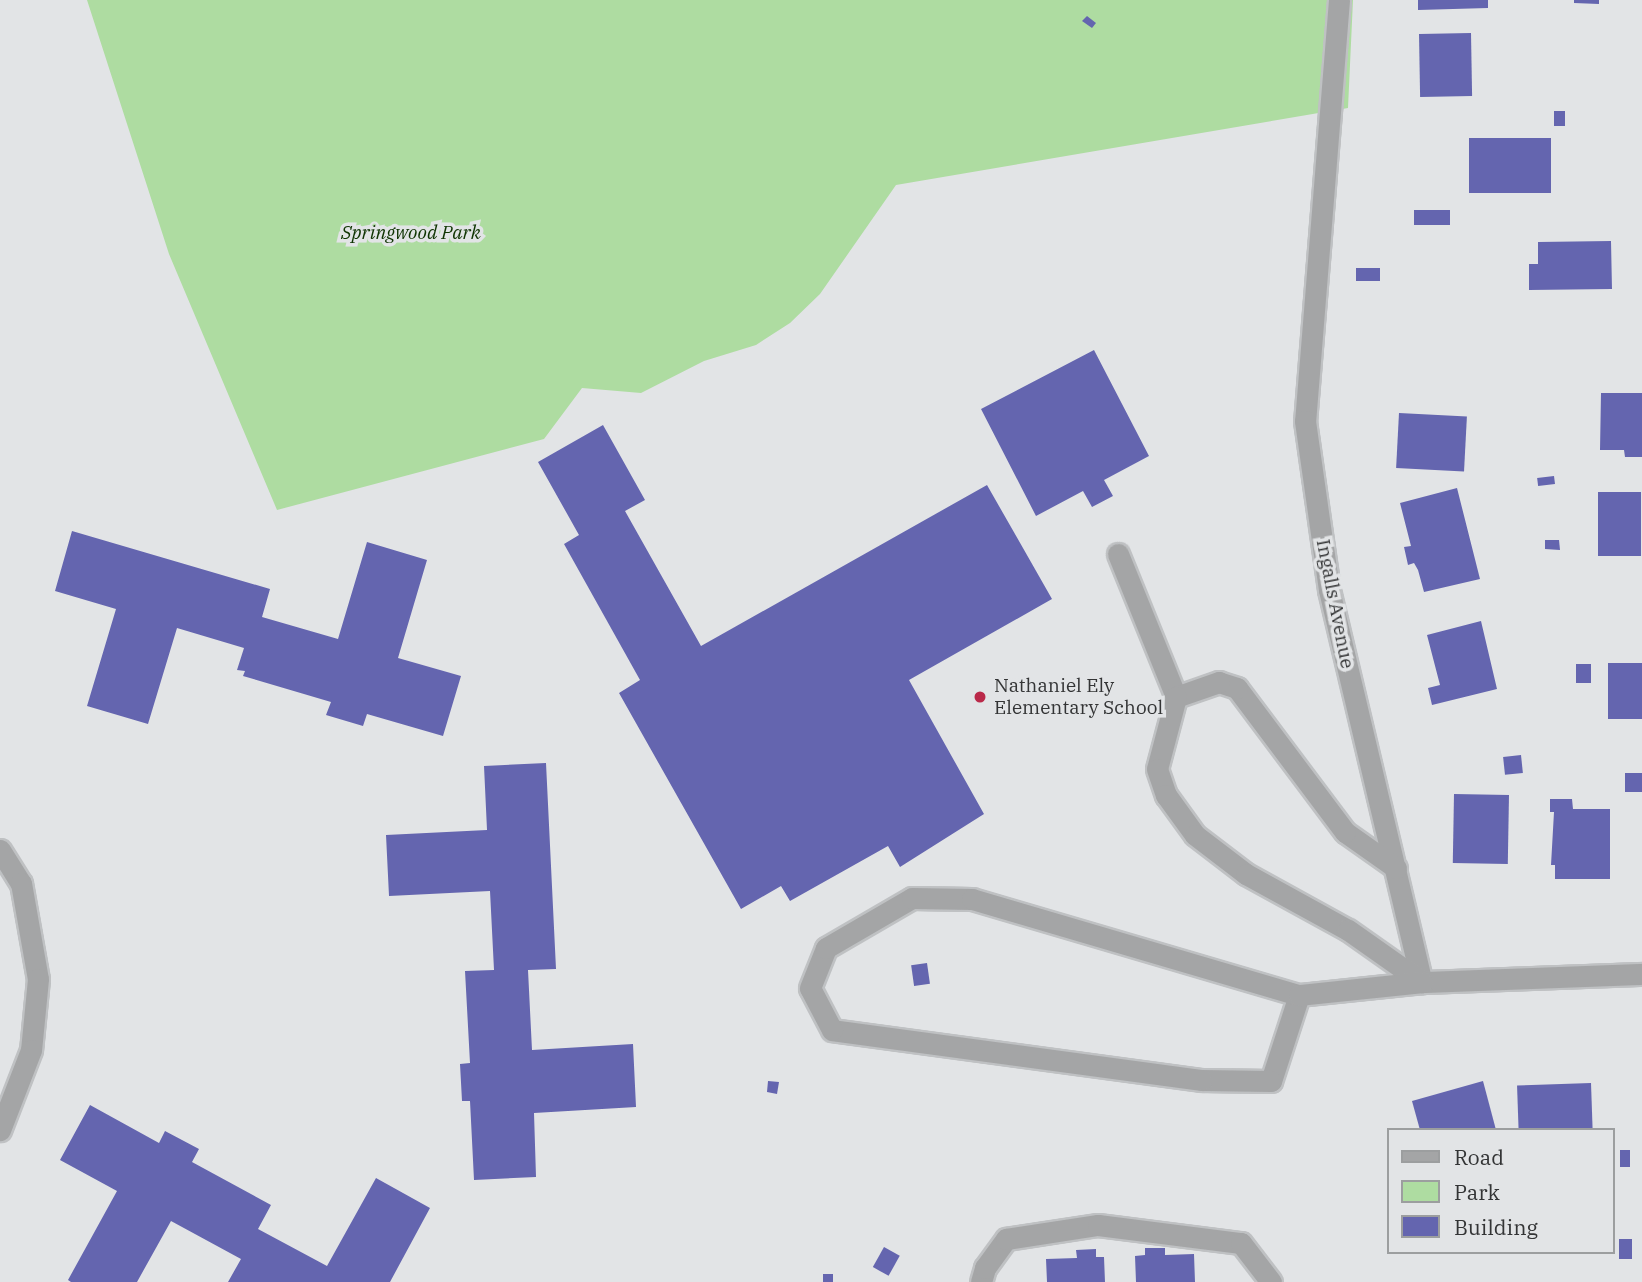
<!DOCTYPE html>
<style>
body{margin:0}
#map{position:relative;width:1642px;height:1282px;overflow:hidden;background:#e2e4e6;font-family:"IBM Plex Serif",serif}
div>[style]{position:absolute}
.green>*{inset:0;background:#aedca1}
.building>*{inset:0;background:#6465af;transform-origin:0 0}
.roads{filter:drop-shadow(2px 0 #bfc1c3) drop-shadow(-2px 0 #bfc1c3) drop-shadow(0 2px #bfc1c3) drop-shadow(0 -2px #bfc1c3)}
.minor>*{height:21px;margin:-10.5px;padding:0 10.5px;transform-origin:10.5px;border-radius:10.5px;background:#a4a5a6}
.dots>*{width:19px;height:19px;translate:-50% -50%;box-sizing:border-box;border:4px solid #e2e4e6;border-radius:50%}
span{translate:-50% -50%;white-space:nowrap;text-align:center;line-height:1.15;-webkit-text-stroke:7px #e2e4e6;paint-order:stroke}
.park-label{font-size:19px;color:#0f3402;font-style:italic}
.street-label{font-size:19px;color:#333435}
.poi-label{font-size:19px;color:#333435}
.left{translate:0 -50%;text-align:left}
.legend{position:absolute;left:1387px;top:1128px;width:228px;height:126px;box-sizing:border-box;background:#e2e4e6;border:2px solid #9c9e9f;margin:0;padding:9px 12px;list-style:none;font-size:21px;color:#333435}
.legend li{display:flex;align-items:center;gap:14px;height:35px}
.legend b{width:35px;border:2px solid #9c9e9f}
</style>
<div id="map">
<div class="green">
<i style="clip-path:polygon(87px 0,1353px 0,1348px 108px,896px 185px,820px 294px,790px 323px,756px 345px,704px 361px,641px 393px,582px 388px,544px 439px,277px 510px,169px 254px)"></i>
</div>
<div class="building">
<i style="clip-path:polygon(1418px 0,1488px 0,1488px 8px,1418px 10px)"></i>
<i style="clip-path:polygon(1574px 0,1599px 0,1599px 4px,1574px 3px)"></i>
<i style="clip-path:polygon(1087px 16px,1096px 23px,1092px 28px,1082px 21px)"></i>
<i style="left:1471px;top:33px;width:63px;height:52px;rotate:89deg"></i>
<i style="left:1554px;top:111px;width:11px;height:15px"></i>
<i style="left:1469px;top:138px;width:82px;height:55px"></i>
<i style="left:1450px;top:210px;width:15px;height:36px;rotate:90deg"></i>
<i style="clip-path:polygon(1611px 241px,1612px 289px,1529px 290px,1529px 264px,1538px 264px,1538px 242px)"></i>
<i style="left:1380px;top:268px;width:13px;height:24px;rotate:90deg"></i>
<i style="clip-path:polygon(1094px 350px,1149px 456px,1104px 480px,1113px 496px,1092px 507px,1083px 491px,1036px 516px,981px 409px)"></i>
<i style="clip-path:polygon(1601px 393px,1642px 393px,1642px 457px,1625px 457px,1624px 450px,1600px 450px)"></i>
<i style="left:1399px;top:413px;width:68px;height:55px;rotate:3deg"></i>
<i style="clip-path:polygon(603px 425px,645px 500px,625px 511px,701px 646px,987px 485px,1052px 599px,909px 680px,984px 814px,900px 867px,888px 846px,790px 901px,781px 886px,741px 909px,619px 693px,640px 680px,564px 544px,579px 535px,538px 462px)"></i>
<i style="left:1554px;top:476px;width:8px;height:17px;rotate:83deg"></i>
<i style="clip-path:polygon(1457px 488px,1480px 579px,1424px 592px,1418px 570px,1414px 563px,1408px 565px,1404px 547px,1411px 546px,1400px 503px)"></i>
<i style="left:1598px;top:492px;width:43px;height:64px"></i>
<i style="clip-path:polygon(72px 531px,270px 589px,262px 617px,338px 639px,367px 542px,427px 560px,398px 658px,461px 676px,443px 736px,367px 714px,363px 726px,326px 715px,331px 702px,243px 676px,245px 671px,237px 670px,244px 648px,177px 628px,148px 724px,87px 706px,116px 609px,55px 591px)"></i>
<i style="clip-path:polygon(1545px 540px,1559px 540px,1560px 550px,1545px 549px)"></i>
<i style="clip-path:polygon(1481px 621px,1497px 689px,1432px 705px,1428px 688px,1440px 685px,1427px 635px)"></i>
<i style="left:1642px;top:663px;width:56px;height:34px;rotate:90deg"></i>
<i style="left:1591px;top:664px;width:19px;height:15px;rotate:90deg"></i>
<i style="left:1521px;top:755px;width:18px;height:18px;rotate:84deg"></i>
<i style="clip-path:polygon(546px 763px,556px 969px,528px 970px,532px 1050px,633px 1044px,636px 1107px,534px 1113px,536px 1177px,474px 1180px,470px 1101px,462px 1101px,460px 1064px,470px 1063px,465px 971px,494px 970px,490px 891px,389px 896px,386px 835px,487px 830px,484px 766px)"></i>
<i style="left:1625px;top:773px;width:17px;height:19px"></i>
<i style="left:1454px;top:794px;width:55px;height:69px;rotate:1deg"></i>
<i style="clip-path:polygon(1550px 799px,1572px 799px,1573px 809px,1610px 809px,1610px 879px,1555px 879px,1555px 865px,1551px 865px,1554px 812px,1550px 812px)"></i>
<i style="left:927px;top:963px;width:21px;height:16px;rotate:82deg"></i>
<i style="clip-path:polygon(768px 1081px,779px 1082px,777px 1094px,767px 1092px)"></i>
<i style="clip-path:polygon(1483px 1081px,1496px 1130px,1420px 1130px,1412px 1101px)"></i>
<i style="left:1591px;top:1083px;width:47px;height:74px;rotate:88deg"></i>
<i style="clip-path:polygon(90px 1105px,159px 1143px,165px 1131px,199px 1149px,192px 1162px,271px 1205px,258px 1229px,327px 1266px,376px 1178px,430px 1208px,390px 1282px,228px 1282px,241px 1259px,171px 1221px,137px 1282px,71px 1282px,68px 1280px,117px 1191px,60px 1160px)"></i>
<i style="left:1620px;top:1150px;width:10px;height:17px"></i>
<i style="left:1619px;top:1239px;width:13px;height:20px"></i>
<i style="left:884px;top:1247px;width:18px;height:23px;rotate:29deg"></i>
<i style="clip-path:polygon(1145px 1248px,1165px 1248px,1165px 1255px,1194px 1254px,1195px 1282px,1136px 1282px,1135px 1256px,1145px 1255px)"></i>
<i style="clip-path:polygon(1096px 1249px,1096px 1257px,1104px 1257px,1105px 1282px,1047px 1282px,1046px 1259px,1077px 1258px,1076px 1250px)"></i>
<i style="left:823px;top:1274px;width:10px;height:8px"></i>
</div>
<div class="roads">
<div class="minor">
<i style="left:1339px;top:0;width:422px;rotate:94.6deg"></i>
<i style="left:1305px;top:421px;width:171px;rotate:81.9deg"></i>
<i style="left:1329px;top:590px;width:403px;rotate:76.7deg"></i>
<i style="left:1422px;top:982px;width:220px;rotate:-2.1deg"></i>
<i style="left:1118px;top:554px;width:154px;rotate:67.9deg"></i>
<i style="left:0;top:850px;width:39px;rotate:58deg"></i>
<i style="left:21px;top:883px;width:97px;rotate:80deg"></i>
<i style="left:38px;top:979px;width:71px;rotate:95.6deg"></i>
<i style="left:31px;top:1050px;width:86px;rotate:111.2deg"></i>
<i style="left:1396px;top:868px;width:62px;rotate:-144.8deg"></i>
<i style="left:1345px;top:832px;width:180px;rotate:-126.9deg"></i>
<i style="left:1237px;top:688px;width:19px;rotate:-162deg"></i>
<i style="left:1219px;top:682px;width:46px;rotate:160.8deg"></i>
<i style="left:1176px;top:697px;width:74px;rotate:104.8deg"></i>
<i style="left:1157px;top:769px;width:28px;rotate:71deg"></i>
<i style="left:1166px;top:795px;width:49px;rotate:54.1deg"></i>
<i style="left:1195px;top:835px;width:64px;rotate:37.4deg"></i>
<i style="left:1246px;top:874px;width:116px;rotate:28.8deg"></i>
<i style="left:1348px;top:930px;width:90px;rotate:35.1deg"></i>
<i style="left:1299px;top:995px;width:90px;rotate:108deg"></i>
<i style="left:1271px;top:1081px;width:70px;rotate:-179.2deg"></i>
<i style="left:1201px;top:1080px;width:372px;rotate:-172.3deg"></i>
<i style="left:832px;top:1030px;width:47px;rotate:-117.6deg"></i>
<i style="left:810px;top:988px;width:43px;rotate:-68.2deg"></i>
<i style="left:826px;top:948px;width:99px;rotate:-30.2deg"></i>
<i style="left:912px;top:898px;width:60px;rotate:1deg"></i>
<i style="left:972px;top:899px;width:341px;rotate:16.4deg"></i>
<i style="left:1299px;top:995px;width:124px;rotate:-6deg"></i>
<i style="left:981px;top:1282px;width:15px;rotate:-74deg"></i>
<i style="left:985px;top:1268px;width:36px;rotate:-54deg"></i>
<i style="left:1006px;top:1239px;width:93px;rotate:-8.7deg"></i>
<i style="left:1098px;top:1225px;width:144px;rotate:7.2deg"></i>
<i style="left:1241px;top:1243px;width:49px;rotate:52.4deg"></i>
</div>
</div>
<div class="dots">
<i style="left:980px;top:697px;background:#ba2949"></i>
</div>
<div class="park-label">
<span style="left:411px;top:233px">Springwood Park</span>
</div>
<div class="street-label">
<span style="left:1335px;top:604px;rotate:79deg">Ingalls Avenue</span>
</div>
<div class="poi-label">
<span class="left" style="left:994px;top:697px">Nathaniel Ely<br>Elementary School</span>
</div>
<ul class="legend">
<li><b style="height:9px;background:#a4a5a6"></b>Road</li>
<li><b style="height:19px;background:#aedca1"></b>Park</li>
<li><b style="height:19px;background:#6465af"></b>Building</li>
</ul>
</div>
